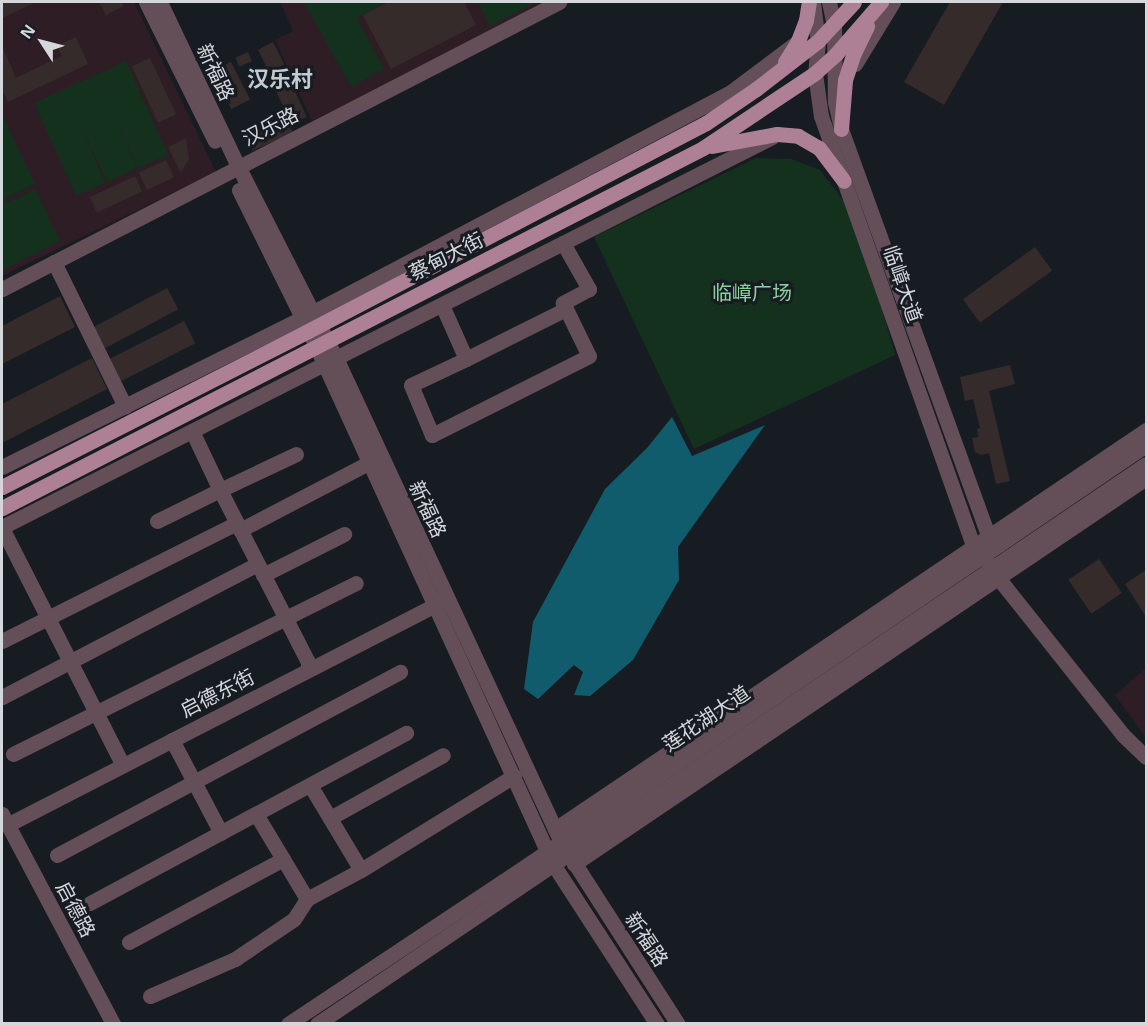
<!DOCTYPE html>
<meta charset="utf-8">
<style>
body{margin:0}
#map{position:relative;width:1148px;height:1025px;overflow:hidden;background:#171c22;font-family:"Open Sans","Noto Sans SC",sans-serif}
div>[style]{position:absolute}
.education>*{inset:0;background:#2e1d25}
.green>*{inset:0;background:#14311e}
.water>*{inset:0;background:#105c6c}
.building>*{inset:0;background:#342b2a;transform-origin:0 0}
.minor>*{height:15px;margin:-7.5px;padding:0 7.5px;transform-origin:7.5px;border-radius:7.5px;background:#644e58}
.major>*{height:15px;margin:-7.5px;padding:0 7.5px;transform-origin:7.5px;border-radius:7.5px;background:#ad8095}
span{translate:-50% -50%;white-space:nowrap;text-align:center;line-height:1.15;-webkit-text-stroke:6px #171c22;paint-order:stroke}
.street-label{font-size:20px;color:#d4d8dc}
.park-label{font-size:20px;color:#8ad3a0}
.quarter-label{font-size:22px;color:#c2cad2;font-weight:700}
.frame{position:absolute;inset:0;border:3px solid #d4d8dc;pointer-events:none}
.north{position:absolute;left:12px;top:12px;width:60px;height:60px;-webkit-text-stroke:4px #171c22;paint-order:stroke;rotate:306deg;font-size:16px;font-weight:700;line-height:24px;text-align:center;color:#d4d8dc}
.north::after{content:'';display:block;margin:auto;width:21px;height:27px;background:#d4d8dc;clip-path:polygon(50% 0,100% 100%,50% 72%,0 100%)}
</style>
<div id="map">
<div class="education">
<i style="clip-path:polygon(2px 2px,134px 2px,216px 172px,2px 276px)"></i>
<i style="clip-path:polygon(280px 2px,547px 2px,312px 121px,275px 40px,293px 31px)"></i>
<i style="clip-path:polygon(1146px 668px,1146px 738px,1115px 695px)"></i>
</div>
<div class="green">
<i style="clip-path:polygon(304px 2px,385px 2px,357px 18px,384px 69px,351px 87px)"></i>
<i style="clip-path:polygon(478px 2px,537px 2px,490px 26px)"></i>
<i style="clip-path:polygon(126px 61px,168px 155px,138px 168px,113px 113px,137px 168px,107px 182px,82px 127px,105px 183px,76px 196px,34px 103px)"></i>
<i style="clip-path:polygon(2px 114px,35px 184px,2px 201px)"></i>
<i style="clip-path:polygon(756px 158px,791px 159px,820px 170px,846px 204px,866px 254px,895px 355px,694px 449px,594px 237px)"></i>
<i style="clip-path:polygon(35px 189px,60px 241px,2px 270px,2px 205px)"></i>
</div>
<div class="water">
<i style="clip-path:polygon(672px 417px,692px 456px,765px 425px,678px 547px,679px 580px,633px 660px,590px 696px,574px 695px,583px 672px,574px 665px,538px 699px,524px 689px,533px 622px,605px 489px,647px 448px)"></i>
</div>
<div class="building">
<i style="clip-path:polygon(2px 2px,36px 2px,2px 18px)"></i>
<i style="clip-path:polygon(99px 2px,122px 2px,124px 6px,106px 15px)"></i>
<i style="clip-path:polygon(388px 2px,464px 2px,476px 25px,391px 69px,363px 15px)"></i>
<i style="clip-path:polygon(950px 2px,1003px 2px,944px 105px,904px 82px)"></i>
<i style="clip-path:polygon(76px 37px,88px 64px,8px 102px,2px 89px,2px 46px,16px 78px,62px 56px,57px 46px)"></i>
<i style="left:273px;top:42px;width:25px;height:17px;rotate:63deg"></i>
<i style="left:248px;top:52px;width:10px;height:14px;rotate:66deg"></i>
<i style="left:150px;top:58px;width:62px;height:20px;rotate:65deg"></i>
<i style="left:231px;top:62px;width:42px;height:21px;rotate:63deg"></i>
<i style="left:284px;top:68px;width:54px;height:17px;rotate:65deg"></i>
<i style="clip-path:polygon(285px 117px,293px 133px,252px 151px,245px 136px,250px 133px,247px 128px,262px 122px,264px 127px)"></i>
<i style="clip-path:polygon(186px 138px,189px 159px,181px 173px,168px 147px)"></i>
<i style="left:166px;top:160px;width:19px;height:30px;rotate:65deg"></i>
<i style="left:135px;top:176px;width:17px;height:50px;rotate:65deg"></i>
<i style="left:1035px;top:247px;width:29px;height:89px;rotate:54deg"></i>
<i style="left:167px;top:288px;width:24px;height:83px;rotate:62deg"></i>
<i style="clip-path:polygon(60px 296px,75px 327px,2px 364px,2px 326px)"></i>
<i style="left:184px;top:321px;width:25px;height:84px;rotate:63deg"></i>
<i style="clip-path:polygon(92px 358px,107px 389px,2px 443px,2px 404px)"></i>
<i style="clip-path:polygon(1010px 365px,1015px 384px,989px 391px,1010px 481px,996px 484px,989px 453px,981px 455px,975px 452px,972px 438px,978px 437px,977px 429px,980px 428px,973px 399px,965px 401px,960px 377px)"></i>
<i style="left:1099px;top:559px;width:41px;height:37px;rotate:56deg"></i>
<i style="clip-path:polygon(1146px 570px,1146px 617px,1125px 584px)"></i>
</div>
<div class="minor">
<i style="left:146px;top:2px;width:155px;rotate:63.6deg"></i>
<i style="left:160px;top:2px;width:182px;rotate:64.6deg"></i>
<i style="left:238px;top:166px;width:216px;rotate:63deg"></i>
<i style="left:336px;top:358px;width:534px;rotate:65.07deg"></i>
<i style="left:561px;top:842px;width:216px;rotate:57.3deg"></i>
<i style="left:813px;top:2px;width:39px;rotate:83deg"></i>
<i style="left:818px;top:41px;width:32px;rotate:95deg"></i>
<i style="left:815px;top:73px;width:43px;rotate:82.1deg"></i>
<i style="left:821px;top:116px;width:458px;rotate:70.5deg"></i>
<i style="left:974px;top:548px;width:29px;rotate:46deg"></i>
<i style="left:994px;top:569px;width:11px;rotate:63deg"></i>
<i style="left:999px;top:579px;width:199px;rotate:51.5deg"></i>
<i style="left:1123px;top:735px;width:32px;rotate:44deg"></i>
<i style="left:829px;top:2px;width:24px;rotate:78deg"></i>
<i style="left:834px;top:25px;width:77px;rotate:89.3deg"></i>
<i style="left:835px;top:102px;width:28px;rotate:77deg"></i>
<i style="left:841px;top:129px;width:443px;rotate:70.1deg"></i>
<i style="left:855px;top:64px;width:73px;rotate:-58.5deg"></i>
<i style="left:239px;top:190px;width:174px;rotate:63.7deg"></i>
<i style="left:316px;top:346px;width:570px;rotate:65.41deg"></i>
<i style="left:553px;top:864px;width:191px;rotate:57deg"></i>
<i style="left:563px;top:243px;width:53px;rotate:60.5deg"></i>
<i style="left:589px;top:289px;width:30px;rotate:152deg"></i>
<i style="left:563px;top:303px;width:7px;rotate:63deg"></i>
<i style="left:54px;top:262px;width:161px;rotate:63.8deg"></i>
<i style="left:2px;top:289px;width:627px;rotate:-27.26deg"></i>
<i style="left:442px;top:305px;width:59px;rotate:66deg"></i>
<i style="left:466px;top:359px;width:112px;rotate:-26.6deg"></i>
<i style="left:566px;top:309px;width:52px;rotate:63.9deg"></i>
<i style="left:589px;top:356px;width:176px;rotate:153.3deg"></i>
<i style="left:432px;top:435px;width:54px;rotate:-112.8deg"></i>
<i style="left:411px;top:385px;width:61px;rotate:-25.3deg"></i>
<i style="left:192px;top:431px;width:65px;rotate:64.6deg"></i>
<i style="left:220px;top:490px;width:84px;rotate:-25.3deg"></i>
<i style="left:2px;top:467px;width:335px;rotate:-26.4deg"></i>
<i style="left:302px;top:318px;width:486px;rotate:-27.8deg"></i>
<i style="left:732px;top:91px;width:80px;rotate:-36.9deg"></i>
<i style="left:157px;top:521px;width:70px;rotate:-26.2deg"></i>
<i style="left:220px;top:490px;width:193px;rotate:62.9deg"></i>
<i style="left:308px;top:662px;width:7px;rotate:90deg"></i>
<i style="left:2px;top:527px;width:863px;rotate:-26.86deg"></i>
<i style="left:2px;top:528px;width:266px;rotate:63deg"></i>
<i style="left:240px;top:530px;width:144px;rotate:-27.6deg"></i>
<i style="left:263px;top:575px;width:91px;rotate:-26.8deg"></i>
<i style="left:2px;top:641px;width:263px;rotate:-26.7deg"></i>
<i style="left:2px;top:697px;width:288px;rotate:-27.5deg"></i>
<i style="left:172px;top:740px;width:105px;rotate:62.2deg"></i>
<i style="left:13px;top:754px;width:383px;rotate:-26.5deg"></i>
<i style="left:2px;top:814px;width:238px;rotate:62.1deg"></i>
<i style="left:256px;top:814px;width:52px;rotate:59deg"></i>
<i style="left:330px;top:818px;width:129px;rotate:-29.1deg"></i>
<i style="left:7px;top:825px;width:489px;rotate:-27.2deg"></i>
<i style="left:555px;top:829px;width:713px;rotate:-34.02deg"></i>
<i style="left:57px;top:855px;width:389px;rotate:-28.1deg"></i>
<i style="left:574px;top:864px;width:690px;rotate:-34.01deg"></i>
<i style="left:361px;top:870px;width:180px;rotate:-31.6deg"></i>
<i style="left:90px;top:903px;width:359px;rotate:-28.3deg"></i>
<i style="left:129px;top:942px;width:175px;rotate:-28.3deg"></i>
<i style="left:283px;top:859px;width:47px;rotate:59deg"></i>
<i style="left:150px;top:996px;width:93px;rotate:-23.5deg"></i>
<i style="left:235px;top:959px;width:71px;rotate:-34.1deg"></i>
<i style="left:294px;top:919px;width:24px;rotate:-57deg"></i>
<i style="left:307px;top:899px;width:61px;rotate:-28.2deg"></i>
<i style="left:361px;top:870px;width:99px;rotate:-121deg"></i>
<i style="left:288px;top:1024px;width:257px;rotate:-33.6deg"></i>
<i style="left:502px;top:882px;width:778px;rotate:-34.16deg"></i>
<i style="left:317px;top:1024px;width:1000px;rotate:-34.04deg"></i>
</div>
<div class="major">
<i style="left:785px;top:62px;width:25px;rotate:-58deg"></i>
<i style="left:798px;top:41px;width:22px;rotate:-69deg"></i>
<i style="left:806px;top:20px;width:18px;rotate:-81deg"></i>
<i style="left:841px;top:129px;width:49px;rotate:-85.3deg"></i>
<i style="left:845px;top:80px;width:28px;rotate:-72deg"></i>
<i style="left:854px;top:53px;width:30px;rotate:-64deg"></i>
<i style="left:712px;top:146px;width:66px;rotate:-10.5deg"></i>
<i style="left:777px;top:134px;width:21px;rotate:5deg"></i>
<i style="left:798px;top:136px;width:24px;rotate:30deg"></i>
<i style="left:819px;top:148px;width:41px;rotate:52.9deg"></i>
<i style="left:2px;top:487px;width:343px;rotate:-27deg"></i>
<i style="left:308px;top:331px;width:449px;rotate:-27.6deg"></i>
<i style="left:706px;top:123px;width:60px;rotate:-34.2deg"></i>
<i style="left:756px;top:89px;width:78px;rotate:-37.7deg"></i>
<i style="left:818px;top:41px;width:53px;rotate:-47.3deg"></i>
<i style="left:2px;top:508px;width:788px;rotate:-27.18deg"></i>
<i style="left:703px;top:148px;width:135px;rotate:-33.8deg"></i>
<i style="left:815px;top:73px;width:28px;rotate:-42deg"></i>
<i style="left:836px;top:54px;width:69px;rotate:-49.1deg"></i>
</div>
<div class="street-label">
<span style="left:216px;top:72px;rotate:65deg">新福路</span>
<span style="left:270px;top:126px;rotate:-27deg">汉乐路</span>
<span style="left:446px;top:256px;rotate:-27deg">蔡甸大街</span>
<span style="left:903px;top:284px;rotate:71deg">临嶂大道</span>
<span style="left:428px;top:509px;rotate:65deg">新福路</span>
<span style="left:217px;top:693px;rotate:-27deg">启德东街</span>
<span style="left:706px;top:718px;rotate:-34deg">莲花湖大道</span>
<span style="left:76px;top:909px;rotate:62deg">启德路</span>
<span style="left:647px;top:939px;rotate:57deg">新福路</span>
</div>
<div class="park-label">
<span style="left:752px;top:292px">临嶂广场</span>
</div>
<div class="quarter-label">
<span style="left:280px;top:79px">汉乐村</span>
</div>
<div class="frame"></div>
<div class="north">N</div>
</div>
